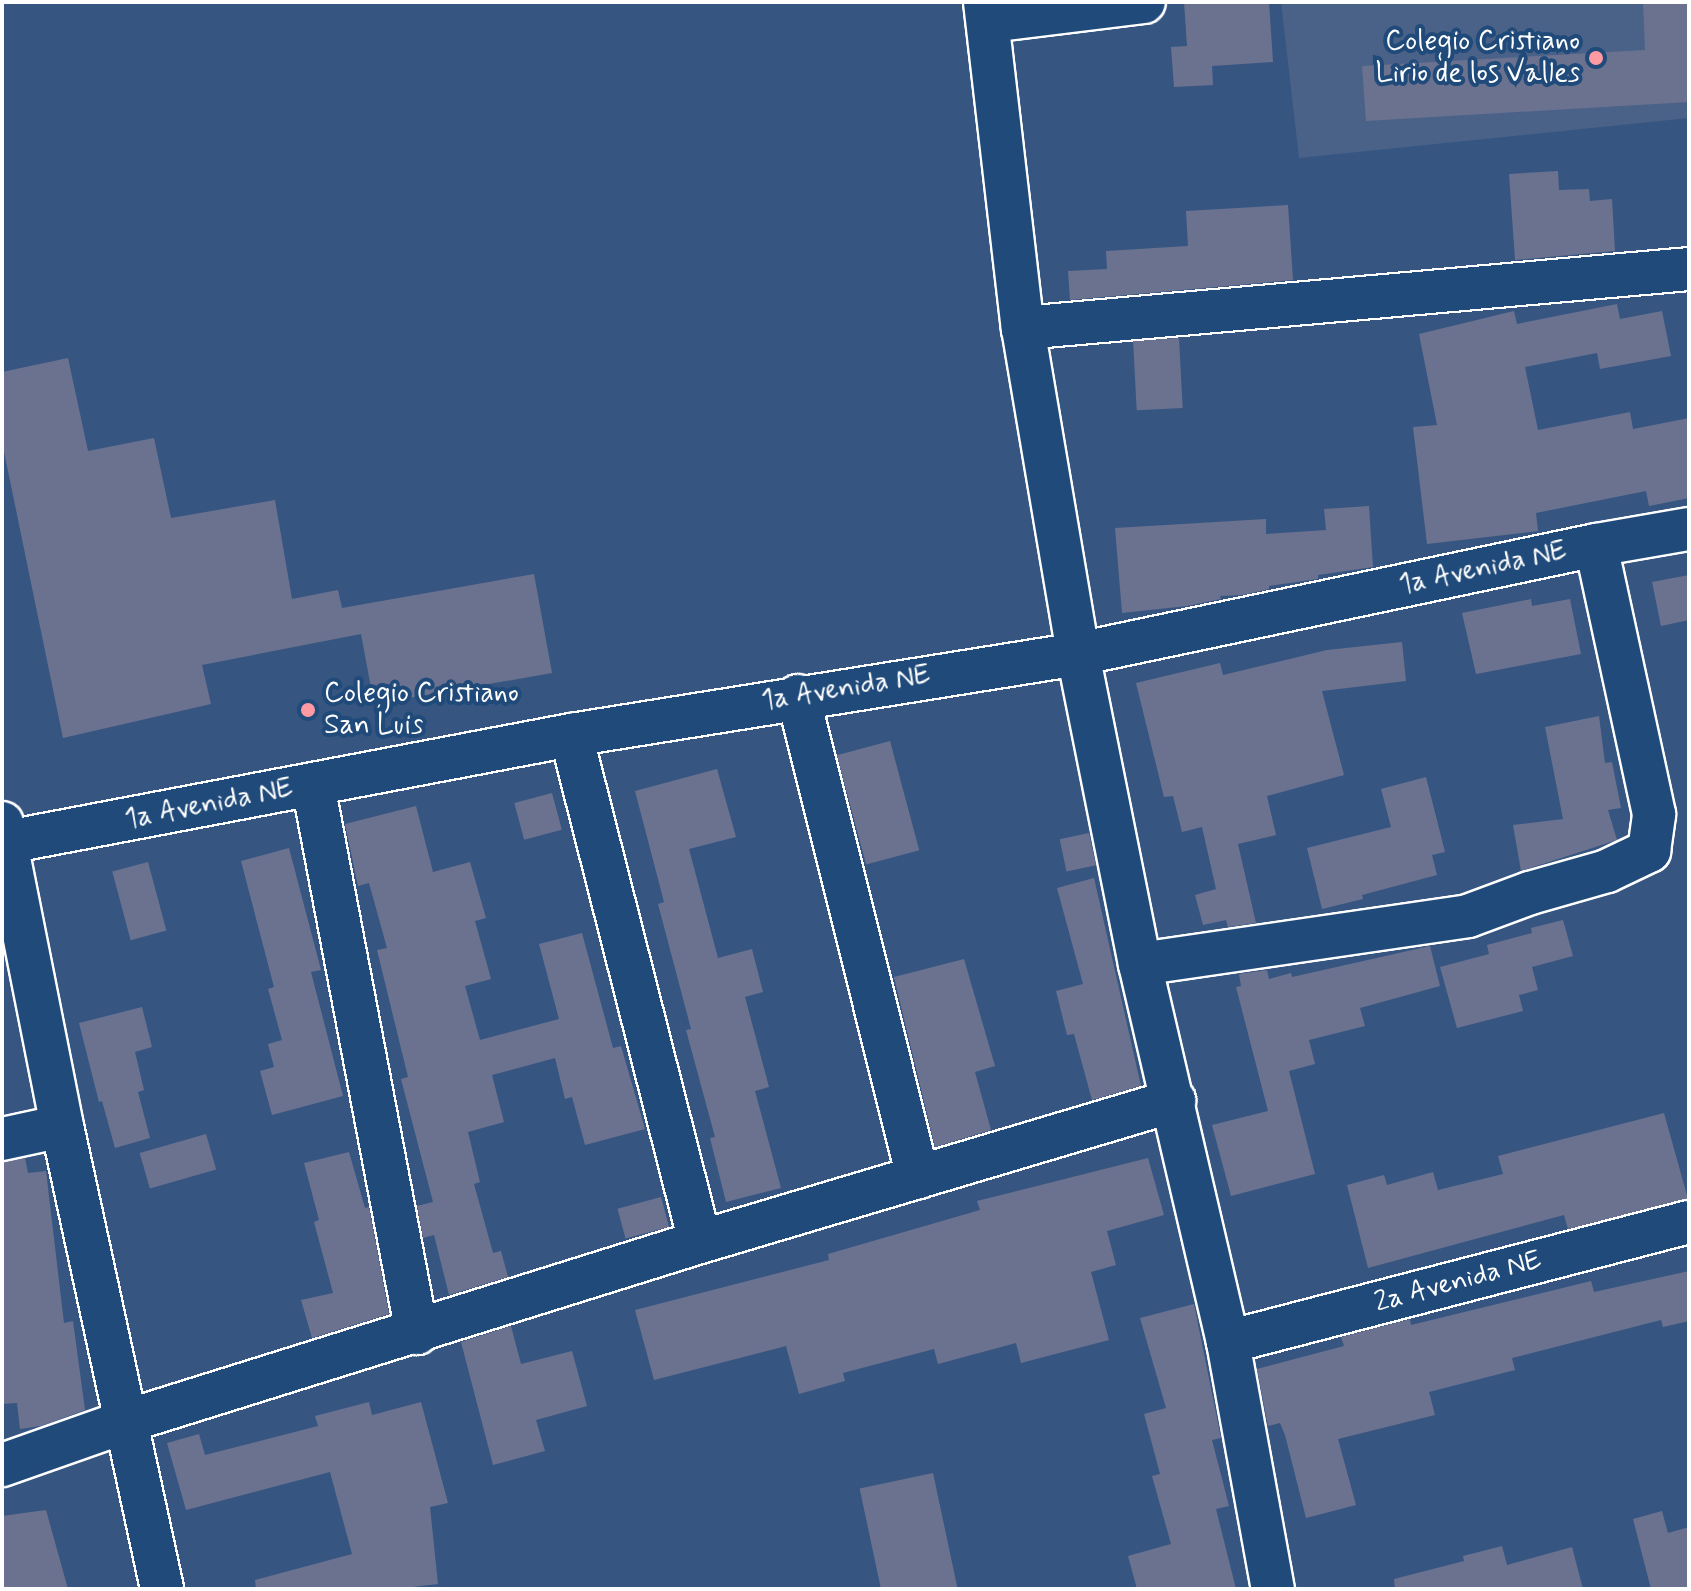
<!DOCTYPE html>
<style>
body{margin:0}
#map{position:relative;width:1691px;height:1591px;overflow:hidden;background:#365681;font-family:Mynerve,sans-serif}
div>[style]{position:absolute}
.built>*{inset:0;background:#4a6188}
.building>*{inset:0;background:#6b7290;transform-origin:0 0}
.roads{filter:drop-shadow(2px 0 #fff) drop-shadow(-2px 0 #fff) drop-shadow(0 2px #fff) drop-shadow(0 -2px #fff)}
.minor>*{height:42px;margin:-21px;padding:0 21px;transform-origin:21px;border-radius:21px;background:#1f4a7a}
.dots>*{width:22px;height:22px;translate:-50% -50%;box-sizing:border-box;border:4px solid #1f4a7a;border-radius:50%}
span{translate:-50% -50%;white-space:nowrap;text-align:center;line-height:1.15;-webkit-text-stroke:8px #1f4a7a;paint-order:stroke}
.poi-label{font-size:28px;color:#fff}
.right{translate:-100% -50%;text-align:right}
.left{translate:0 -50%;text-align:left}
.street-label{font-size:28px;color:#fff}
.frame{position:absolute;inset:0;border:4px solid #fff;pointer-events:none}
</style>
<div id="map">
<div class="built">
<i style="clip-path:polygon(1281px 2px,1689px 2px,1689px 118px,1299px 158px)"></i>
</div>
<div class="building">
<i style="clip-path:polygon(1184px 2px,1269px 2px,1273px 62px,1212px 66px,1213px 85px,1174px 87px,1171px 47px,1187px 46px)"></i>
<i style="clip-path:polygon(1643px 2px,1689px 2px,1689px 102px,1366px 121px,1362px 66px,1645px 50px)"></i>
<i style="clip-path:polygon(1558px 171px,1559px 190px,1589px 189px,1590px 201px,1612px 199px,1615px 251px,1515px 260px,1509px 174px)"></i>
<i style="clip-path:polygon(1288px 205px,1293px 280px,1070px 300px,1068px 271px,1107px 269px,1106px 251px,1188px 246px,1186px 211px)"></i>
<i style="clip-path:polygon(1617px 304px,1620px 319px,1662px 311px,1671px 356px,1600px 369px,1597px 353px,1525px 367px,1538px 430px,1630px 412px,1633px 429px,1689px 418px,1689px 498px,1649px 506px,1646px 491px,1536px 513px,1538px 531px,1427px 544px,1413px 427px,1437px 425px,1419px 334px,1514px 311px,1517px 324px)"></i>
<i style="left:1179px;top:338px;width:70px;height:46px;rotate:87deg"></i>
<i style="clip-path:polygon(68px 358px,88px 451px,154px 438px,171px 518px,275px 500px,292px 599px,338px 590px,342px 608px,534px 574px,552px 673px,374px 704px,361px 634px,202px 665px,211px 704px,63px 738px,2px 442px,2px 372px)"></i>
<i style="clip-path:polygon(1369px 506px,1373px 567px,1318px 575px,1318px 579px,1269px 586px,1269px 589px,1243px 595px,1220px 596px,1221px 599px,1187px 606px,1122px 613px,1115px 528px,1266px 519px,1266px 534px,1326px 530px,1324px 509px)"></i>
<i style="clip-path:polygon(1689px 575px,1689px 620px,1661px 626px,1652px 582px)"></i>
<i style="clip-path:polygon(1531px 599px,1532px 606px,1570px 599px,1581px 654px,1476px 674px,1462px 613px)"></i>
<i style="clip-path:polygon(1402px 642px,1406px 681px,1322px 691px,1344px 775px,1267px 796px,1276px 835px,1238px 844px,1256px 923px,1228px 927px,1226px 920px,1203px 925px,1195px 895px,1216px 889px,1202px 827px,1182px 832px,1173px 796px,1164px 797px,1136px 683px,1220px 663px,1223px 675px,1327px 650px)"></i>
<i style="clip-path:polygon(1599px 716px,1605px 763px,1612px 762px,1621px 808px,1608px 810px,1617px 840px,1521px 871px,1513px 825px,1563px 819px,1545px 727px)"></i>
<i style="left:890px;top:741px;width:113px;height:55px;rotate:75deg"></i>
<i style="clip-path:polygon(717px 769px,736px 837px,689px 849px,718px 958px,752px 949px,763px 992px,745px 997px,769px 1087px,755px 1091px,781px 1188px,726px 1202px,710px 1138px,715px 1137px,686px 1030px,691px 1029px,658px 904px,664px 902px,635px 791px)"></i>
<i style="clip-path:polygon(1426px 777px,1445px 852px,1432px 855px,1437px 875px,1362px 895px,1363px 899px,1322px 909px,1307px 848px,1391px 827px,1381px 789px)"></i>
<i style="left:552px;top:793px;width:38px;height:39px;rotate:75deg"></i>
<i style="clip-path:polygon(416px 806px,433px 872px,470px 862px,486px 918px,475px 921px,491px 979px,465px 986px,480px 1040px,559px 1019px,539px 944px,582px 933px,613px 1048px,621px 1046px,645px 1129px,585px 1145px,572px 1097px,565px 1099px,555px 1058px,492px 1075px,504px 1122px,468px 1132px,480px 1182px,474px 1184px,493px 1253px,501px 1251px,508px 1277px,449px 1295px,434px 1235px,423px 1238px,417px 1206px,433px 1202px,401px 1079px,408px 1077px,377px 950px,387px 948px,369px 883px,358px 886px,345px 824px)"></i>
<i style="left:1089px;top:833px;width:33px;height:30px;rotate:78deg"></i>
<i style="clip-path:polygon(289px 848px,321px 970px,311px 972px,343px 1096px,272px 1115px,260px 1071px,274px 1067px,268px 1044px,282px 1040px,268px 989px,274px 987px,241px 861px)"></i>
<i style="left:148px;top:862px;width:71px;height:37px;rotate:75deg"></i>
<i style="clip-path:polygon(1094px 878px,1141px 1086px,1092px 1100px,1074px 1034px,1067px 1035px,1056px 991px,1083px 984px,1057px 888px)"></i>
<i style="clip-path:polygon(1563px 920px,1573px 956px,1532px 967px,1538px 990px,1519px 995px,1523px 1011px,1457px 1028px,1440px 967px,1489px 954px,1487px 945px,1532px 933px,1531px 928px)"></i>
<i style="clip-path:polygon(1430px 946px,1440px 986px,1360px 1008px,1365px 1026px,1309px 1040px,1315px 1064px,1289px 1071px,1315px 1174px,1231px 1196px,1212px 1125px,1268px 1111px,1236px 987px,1241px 986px,1239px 974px,1267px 970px,1269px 979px,1291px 973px,1292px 977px)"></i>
<i style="clip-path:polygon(964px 959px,995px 1066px,975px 1072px,991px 1130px,935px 1147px,894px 977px)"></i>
<i style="clip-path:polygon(142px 1007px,152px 1047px,135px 1052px,144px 1090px,138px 1092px,150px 1138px,115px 1148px,102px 1101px,99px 1102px,79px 1023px)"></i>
<i style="clip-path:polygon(1664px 1113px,1688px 1199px,1568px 1229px,1564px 1215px,1368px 1268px,1347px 1185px,1384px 1175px,1387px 1185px,1433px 1172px,1438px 1190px,1503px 1174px,1498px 1156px)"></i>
<i style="left:206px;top:1134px;width:37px;height:69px;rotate:74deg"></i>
<i style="clip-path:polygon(349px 1152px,365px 1208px,369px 1207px,389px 1314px,312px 1338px,301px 1300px,333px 1293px,314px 1222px,319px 1220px,304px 1163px)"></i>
<i style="clip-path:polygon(25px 1158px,28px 1173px,46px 1171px,64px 1323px,73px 1321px,85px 1410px,41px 1426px,20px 1429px,17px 1403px,2px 1404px,2px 1162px)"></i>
<i style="clip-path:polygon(1148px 1158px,1164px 1215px,1107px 1231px,1116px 1265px,1091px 1272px,1109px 1340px,1021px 1363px,1016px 1343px,938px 1364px,934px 1349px,843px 1373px,845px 1381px,799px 1394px,786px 1346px,654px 1380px,635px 1310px,829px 1260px,828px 1254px,980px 1210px,977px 1201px)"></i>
<i style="left:661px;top:1197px;width:31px;height:45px;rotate:75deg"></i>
<i style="clip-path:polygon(1689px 1271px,1689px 1321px,1663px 1327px,1661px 1320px,1512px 1358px,1515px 1370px,1429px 1392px,1435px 1415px,1338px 1439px,1356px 1505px,1306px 1518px,1285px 1435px,1280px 1423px,1268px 1426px,1257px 1369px,1344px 1346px,1341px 1337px,1410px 1319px,1411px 1325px,1591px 1281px,1594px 1292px)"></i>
<i style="clip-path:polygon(1194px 1304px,1221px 1438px,1212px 1440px,1229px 1506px,1216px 1509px,1236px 1589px,1137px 1589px,1128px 1556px,1171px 1544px,1152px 1476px,1160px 1474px,1144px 1414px,1166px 1408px,1140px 1318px)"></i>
<i style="clip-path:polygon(511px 1326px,521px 1364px,572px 1351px,587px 1406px,536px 1420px,545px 1451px,493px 1465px,461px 1342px)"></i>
<i style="clip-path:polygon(369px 1402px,372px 1415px,421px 1402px,448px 1503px,430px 1507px,438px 1584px,396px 1589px,256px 1589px,255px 1580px,352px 1554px,330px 1472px,186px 1510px,167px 1443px,199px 1434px,205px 1455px,318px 1426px,315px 1416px)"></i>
<i style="left:933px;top:1473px;width:118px;height:75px;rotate:78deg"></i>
<i style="clip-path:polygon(46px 1510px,68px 1589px,2px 1589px,2px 1516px)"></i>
<i style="clip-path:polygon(1662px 1511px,1668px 1533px,1689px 1527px,1689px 1589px,1651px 1589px,1633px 1519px)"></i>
<i style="clip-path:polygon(1502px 1546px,1507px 1565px,1572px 1547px,1583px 1589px,1395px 1589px,1394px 1579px,1464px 1561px,1463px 1556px)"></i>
</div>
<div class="roads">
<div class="minor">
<i style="left:985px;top:2px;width:328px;rotate:83.4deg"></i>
<i style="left:1023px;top:328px;width:331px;rotate:80.4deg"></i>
<i style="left:1078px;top:654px;width:316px;rotate:78.7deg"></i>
<i style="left:1140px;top:964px;width:388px;rotate:76.9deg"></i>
<i style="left:1228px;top:1342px;width:251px;rotate:79.7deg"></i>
<i style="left:989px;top:21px;width:156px;rotate:-7deg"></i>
<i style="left:1023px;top:328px;width:669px;rotate:-5.06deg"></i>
<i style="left:798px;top:696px;width:496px;rotate:76deg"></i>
<i style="left:571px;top:735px;width:523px;rotate:75.72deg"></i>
<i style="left:313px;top:785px;width:558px;rotate:79.25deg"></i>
<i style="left:2px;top:823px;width:309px;rotate:78.8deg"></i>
<i style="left:62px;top:1126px;width:474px;rotate:77.8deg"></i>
<i style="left:2px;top:843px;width:579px;rotate:-10.75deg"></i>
<i style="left:571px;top:735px;width:513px;rotate:-9.08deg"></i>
<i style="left:1078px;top:654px;width:529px;rotate:-11.88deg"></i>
<i style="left:1596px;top:545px;width:94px;rotate:-9.8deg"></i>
<i style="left:1140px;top:964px;width:331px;rotate:-8.3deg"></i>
<i style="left:1468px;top:916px;width:66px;rotate:-20.4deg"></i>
<i style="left:1530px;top:893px;width:80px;rotate:-15.9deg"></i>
<i style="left:1607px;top:871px;width:47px;rotate:-25.5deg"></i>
<i style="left:1649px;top:851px;width:37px;rotate:-82deg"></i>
<i style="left:1654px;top:814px;width:275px;rotate:-102.2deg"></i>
<i style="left:2px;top:1139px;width:61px;rotate:-12.2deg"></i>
<i style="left:1228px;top:1342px;width:476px;rotate:-14.6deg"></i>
<i style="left:2px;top:1465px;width:133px;rotate:-19.4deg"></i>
<i style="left:127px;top:1421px;width:600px;rotate:-17.35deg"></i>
<i style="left:700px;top:1242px;width:495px;rotate:-16.6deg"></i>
</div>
</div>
<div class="dots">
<i style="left:1596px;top:58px;background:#ff9aa2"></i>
<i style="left:308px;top:710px;background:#ff9aa2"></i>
</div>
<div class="poi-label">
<span class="right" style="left:1580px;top:58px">Colegio Cristiano<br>Lirio de los Valles</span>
<span class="left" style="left:324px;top:710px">Colegio Cristiano<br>San Luis</span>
</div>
<div class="street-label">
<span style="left:1483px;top:569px;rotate:-12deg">1a Avenida NE</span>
<span style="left:846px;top:689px;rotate:-9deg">1a Avenida NE</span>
<span style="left:209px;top:805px;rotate:-11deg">1a Avenida NE</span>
<span style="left:1458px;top:1282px;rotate:-15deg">2a Avenida NE</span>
</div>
<div class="frame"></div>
</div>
